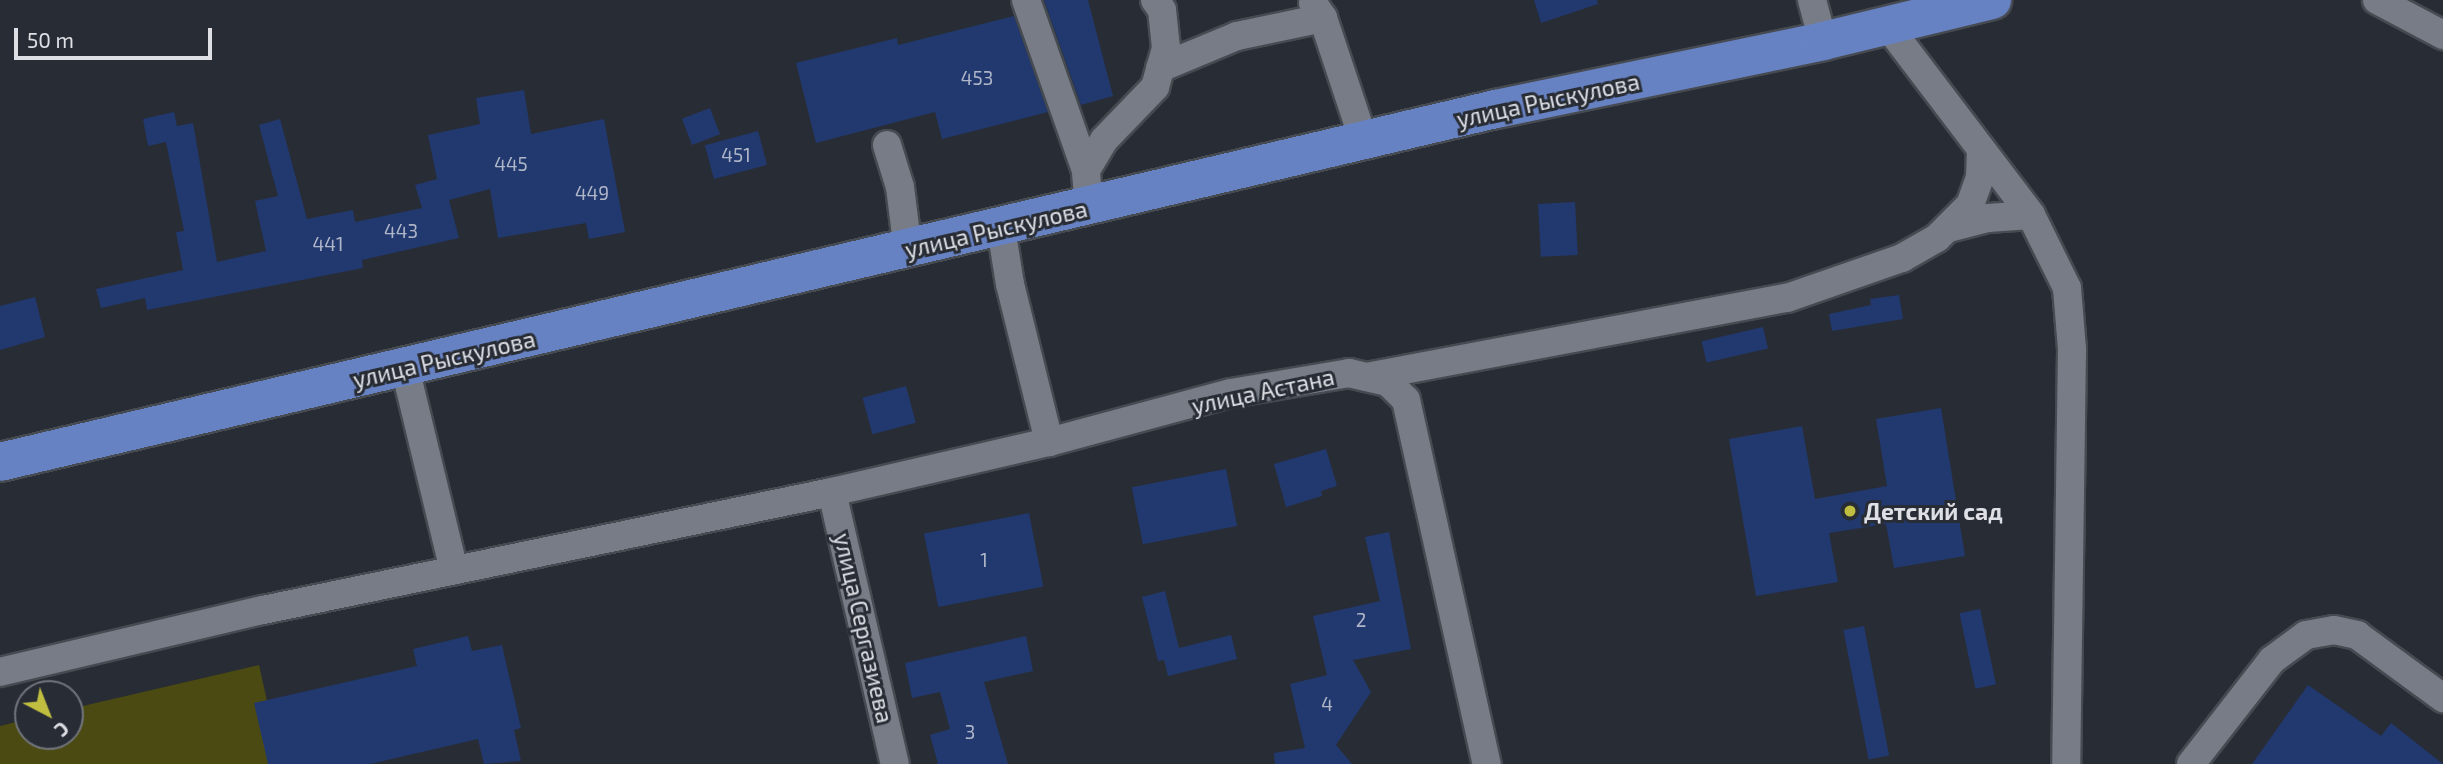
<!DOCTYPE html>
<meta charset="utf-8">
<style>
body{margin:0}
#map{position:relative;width:2443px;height:764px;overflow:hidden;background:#282c34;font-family:"Exo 2",sans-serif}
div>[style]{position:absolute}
.green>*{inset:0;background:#4b4a12}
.building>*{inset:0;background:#22396f;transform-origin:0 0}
.roads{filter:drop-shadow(2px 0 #464a51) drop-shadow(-2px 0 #464a51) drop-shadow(0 2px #464a51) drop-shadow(0 -2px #464a51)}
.street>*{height:28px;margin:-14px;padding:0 14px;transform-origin:14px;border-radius:14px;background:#777c86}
.primary>*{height:38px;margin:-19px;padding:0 19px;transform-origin:19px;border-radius:19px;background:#6782c3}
.dots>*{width:19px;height:19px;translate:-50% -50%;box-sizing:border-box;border:4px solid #282c34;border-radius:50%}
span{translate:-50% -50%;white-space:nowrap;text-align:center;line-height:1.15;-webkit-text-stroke:6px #282c34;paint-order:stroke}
.number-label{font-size:19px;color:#afb6c8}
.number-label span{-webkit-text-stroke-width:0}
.street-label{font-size:23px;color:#dee0e6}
.poi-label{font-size:23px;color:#dee0e6;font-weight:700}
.left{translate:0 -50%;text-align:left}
.north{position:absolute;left:14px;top:680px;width:70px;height:70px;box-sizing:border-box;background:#282c34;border:2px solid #71747b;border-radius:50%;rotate:138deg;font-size:19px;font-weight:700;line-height:28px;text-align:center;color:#dee0e6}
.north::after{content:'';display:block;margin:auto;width:24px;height:32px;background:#c0be40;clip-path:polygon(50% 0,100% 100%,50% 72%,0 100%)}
.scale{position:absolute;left:14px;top:28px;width:198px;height:32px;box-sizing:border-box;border:4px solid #dee0e6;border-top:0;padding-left:9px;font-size:21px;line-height:24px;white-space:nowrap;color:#dee0e6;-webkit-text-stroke:5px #282c34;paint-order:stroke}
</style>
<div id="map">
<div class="green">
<i style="clip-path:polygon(259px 665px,281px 764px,0 764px,0 726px,28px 719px,28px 736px,70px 736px,70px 709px)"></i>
</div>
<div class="building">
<i style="clip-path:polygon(1044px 0,1088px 0,1113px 96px,1081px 105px)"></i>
<i style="clip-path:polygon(1534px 0,1597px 0,1598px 4px,1541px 23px)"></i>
<i style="clip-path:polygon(1014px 16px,1048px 112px,942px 139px,935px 112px,816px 143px,796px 63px,897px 38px,898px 45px)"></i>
<i style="clip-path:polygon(524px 90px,531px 134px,604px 119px,625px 232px,589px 239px,586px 223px,498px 238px,490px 189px,449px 200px,459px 238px,362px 260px,363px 268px,147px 310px,145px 298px,101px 308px,96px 289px,183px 270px,176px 232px,184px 231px,166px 142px,148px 146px,143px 119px,174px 112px,177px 126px,193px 123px,217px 262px,266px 251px,255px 201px,278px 196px,259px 125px,280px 119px,307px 219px,353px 210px,355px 222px,422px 208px,415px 185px,437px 179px,428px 135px,480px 124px,476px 98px)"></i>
<i style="left:710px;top:108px;width:28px;height:30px;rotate:69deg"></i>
<i style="left:758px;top:131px;width:35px;height:55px;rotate:75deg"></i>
<i style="left:1575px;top:202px;width:53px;height:37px;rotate:87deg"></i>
<i style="clip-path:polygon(1899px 295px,1903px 319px,1832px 331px,1829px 314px,1871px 305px,1870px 299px)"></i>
<i style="clip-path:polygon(35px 297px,45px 337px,0 350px,0 306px)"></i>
<i style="left:1763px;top:327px;width:22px;height:63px;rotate:77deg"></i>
<i style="left:906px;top:386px;width:38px;height:45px;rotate:75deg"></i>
<i style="clip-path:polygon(1941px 408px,1965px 556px,1894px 568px,1886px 524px,1829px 533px,1838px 582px,1756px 596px,1729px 439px,1802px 426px,1815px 499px,1887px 486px,1876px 419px)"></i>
<i style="clip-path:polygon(1326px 449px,1337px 486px,1321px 491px,1322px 496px,1286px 507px,1274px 464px)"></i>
<i style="left:1226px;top:469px;width:58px;height:96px;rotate:79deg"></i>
<i style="left:1029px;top:513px;width:75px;height:107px;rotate:79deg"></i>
<i style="clip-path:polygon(1389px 532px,1411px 649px,1353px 660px,1371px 692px,1336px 745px,1352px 764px,1275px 764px,1274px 753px,1305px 748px,1290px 684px,1327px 675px,1313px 616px,1380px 601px,1365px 537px)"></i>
<i style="clip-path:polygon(1165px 591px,1179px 648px,1231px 635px,1237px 659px,1168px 676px,1164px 660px,1158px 661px,1142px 597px)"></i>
<i style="left:1980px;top:609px;width:77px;height:21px;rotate:78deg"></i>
<i style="left:1864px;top:626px;width:132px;height:21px;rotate:79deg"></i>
<i style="clip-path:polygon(468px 636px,472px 651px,502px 645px,521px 728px,514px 730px,521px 761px,484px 764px,478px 739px,370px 764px,268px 764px,254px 703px,417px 666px,413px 649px)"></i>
<i style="clip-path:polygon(1026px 636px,1033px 671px,984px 682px,1008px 764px,938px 764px,930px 735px,950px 729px,940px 692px,912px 698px,905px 663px)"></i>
<i style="clip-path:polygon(2308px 685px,2381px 736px,2391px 723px,2443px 764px,2252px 764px)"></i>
</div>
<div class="roads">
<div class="street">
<i style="left:1026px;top:0;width:180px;rotate:70.6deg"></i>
<i style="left:1812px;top:0;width:42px;rotate:75deg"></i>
<i style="left:2377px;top:0;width:75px;rotate:27.9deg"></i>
<i style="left:1313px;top:3px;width:18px;rotate:56deg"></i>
<i style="left:1323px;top:18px;width:130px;rotate:71.6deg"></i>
<i style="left:1887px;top:25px;width:238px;rotate:52.8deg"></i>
<i style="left:2031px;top:215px;width:81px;rotate:63.7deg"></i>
<i style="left:2067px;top:288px;width:61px;rotate:85.3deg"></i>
<i style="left:2072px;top:349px;width:415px;rotate:90.8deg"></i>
<i style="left:1160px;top:68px;width:83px;rotate:-22.6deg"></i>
<i style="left:1237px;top:36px;width:88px;rotate:-11.8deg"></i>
<i style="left:887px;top:145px;width:44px;rotate:72.8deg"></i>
<i style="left:900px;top:187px;width:64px;rotate:82.8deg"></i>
<i style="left:1089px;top:207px;width:37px;rotate:-95deg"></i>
<i style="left:1086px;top:170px;width:35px;rotate:-59deg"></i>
<i style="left:1104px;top:140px;width:74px;rotate:-46.1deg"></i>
<i style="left:1155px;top:87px;width:41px;rotate:-74.2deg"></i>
<i style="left:1166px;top:48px;width:38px;rotate:-96deg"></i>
<i style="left:1162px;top:10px;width:12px;rotate:-125deg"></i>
<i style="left:1001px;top:228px;width:57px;rotate:80.9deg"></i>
<i style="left:1010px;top:284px;width:163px;rotate:76.1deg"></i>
<i style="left:1949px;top:228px;width:40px;rotate:-14.4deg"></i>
<i style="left:1988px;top:218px;width:43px;rotate:-4deg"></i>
<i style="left:405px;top:368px;width:208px;rotate:76.4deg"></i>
<i style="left:1367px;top:377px;width:427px;rotate:-10.7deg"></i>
<i style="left:1787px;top:298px;width:122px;rotate:-19.2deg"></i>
<i style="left:1902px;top:258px;width:40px;rotate:-29.7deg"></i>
<i style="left:1937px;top:238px;width:47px;rotate:-45deg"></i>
<i style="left:1970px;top:205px;width:30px;rotate:-70deg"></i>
<i style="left:1980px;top:177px;width:28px;rotate:-88deg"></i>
<i style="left:832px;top:492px;width:279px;rotate:77deg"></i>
<i style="left:0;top:672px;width:270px;rotate:-13.3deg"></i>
<i style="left:263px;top:610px;width:581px;rotate:-11.72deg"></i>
<i style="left:832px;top:492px;width:223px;rotate:-13deg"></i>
<i style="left:1049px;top:442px;width:188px;rotate:-15.1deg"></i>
<i style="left:1231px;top:393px;width:120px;rotate:-9.6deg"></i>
<i style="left:1349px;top:373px;width:40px;rotate:13deg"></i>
<i style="left:1388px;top:382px;width:25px;rotate:45deg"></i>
<i style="left:1406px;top:400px;width:373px;rotate:77.5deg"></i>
<i style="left:2191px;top:764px;width:132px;rotate:-52.1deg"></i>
<i style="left:2272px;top:660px;width:42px;rotate:-36.3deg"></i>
<i style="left:2306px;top:635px;width:28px;rotate:-10deg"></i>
<i style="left:2334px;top:630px;width:24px;rotate:12deg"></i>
<i style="left:2357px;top:635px;width:107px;rotate:36.2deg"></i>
</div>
<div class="primary">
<i style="left:0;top:462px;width:1537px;rotate:-13.28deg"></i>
<i style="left:1496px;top:109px;width:334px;rotate:-11.7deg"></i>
<i style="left:1823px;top:41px;width:174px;rotate:-13.6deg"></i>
</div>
</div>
<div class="dots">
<i style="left:1850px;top:511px;background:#c0be40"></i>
</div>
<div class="number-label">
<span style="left:977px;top:78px">453</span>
<span style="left:736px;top:155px">451</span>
<span style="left:511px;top:164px">445</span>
<span style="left:592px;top:193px">449</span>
<span style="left:401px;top:231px">443</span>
<span style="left:328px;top:244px">441</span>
<span style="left:984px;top:560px">1</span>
<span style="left:1361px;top:620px">2</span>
<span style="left:1327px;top:704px">4</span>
<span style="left:970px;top:732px">3</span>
</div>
<div class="street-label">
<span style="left:1548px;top:100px;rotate:-12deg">улица Рыскулова</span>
<span style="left:996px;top:229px;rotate:-13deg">улица Рыскулова</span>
<span style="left:444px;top:359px;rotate:-13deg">улица Рыскулова</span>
<span style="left:1263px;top:391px;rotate:-12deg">улица Астана</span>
<span style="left:864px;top:628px;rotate:77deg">улица Сергазиева</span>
</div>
<div class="poi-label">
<span class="left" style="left:1864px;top:511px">Детский сад</span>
</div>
<div class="north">С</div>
<div class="scale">50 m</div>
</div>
